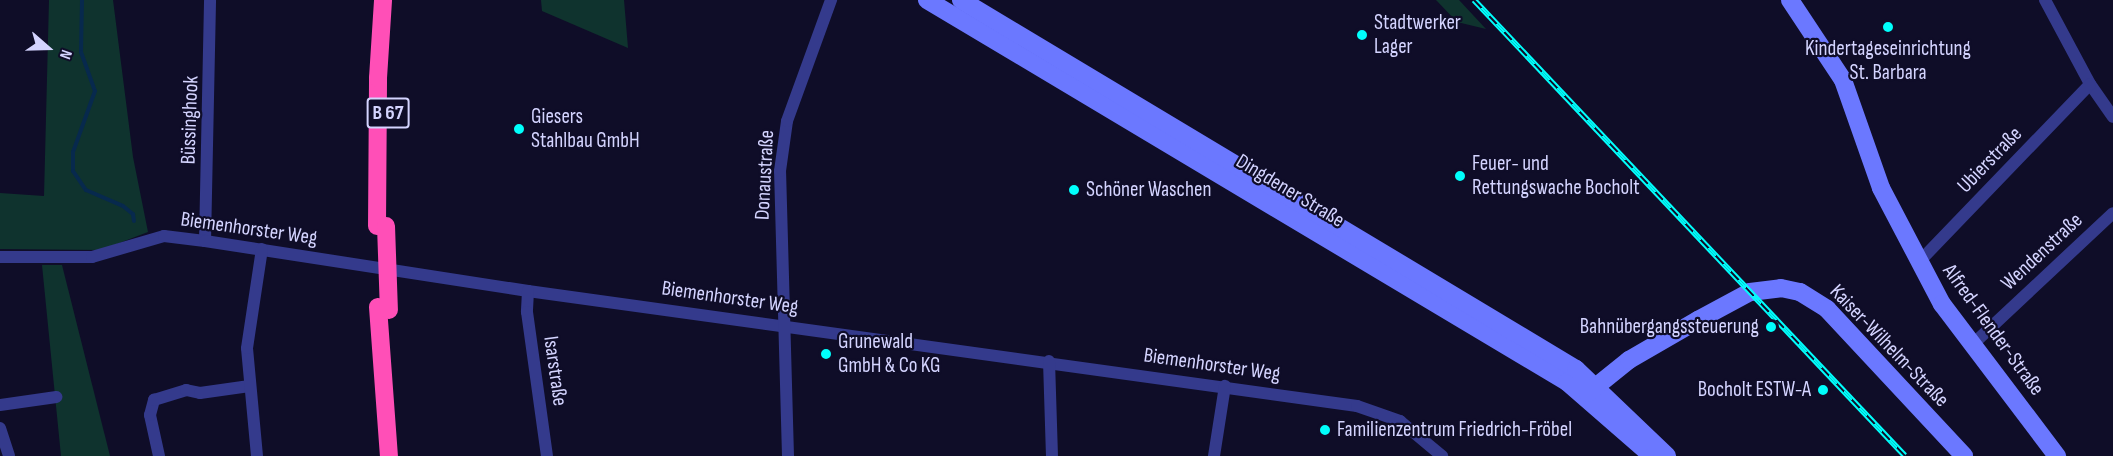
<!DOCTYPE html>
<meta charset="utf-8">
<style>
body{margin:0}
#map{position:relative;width:2113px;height:456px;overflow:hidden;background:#0f0d28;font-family:"Sofia Sans Condensed",sans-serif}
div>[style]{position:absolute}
.green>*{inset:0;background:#0f332e}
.stream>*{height:4px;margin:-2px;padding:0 2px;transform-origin:2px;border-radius:2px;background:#07294d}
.street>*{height:12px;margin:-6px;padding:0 6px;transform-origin:6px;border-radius:6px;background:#343a8c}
.secondary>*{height:18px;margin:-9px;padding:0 9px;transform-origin:9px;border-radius:9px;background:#6b78ff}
.highway>*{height:18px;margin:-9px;padding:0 9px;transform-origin:9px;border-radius:9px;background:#ff4fb7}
.rail>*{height:6px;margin-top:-3px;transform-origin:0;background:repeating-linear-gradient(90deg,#0f0d28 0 11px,#00fffc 0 22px);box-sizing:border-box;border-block:2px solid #00fffc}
.highway-bridge>*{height:18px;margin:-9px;padding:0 9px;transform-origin:9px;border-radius:9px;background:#ff4fb7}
.dots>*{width:16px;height:16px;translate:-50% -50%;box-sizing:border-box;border:3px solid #0f0d28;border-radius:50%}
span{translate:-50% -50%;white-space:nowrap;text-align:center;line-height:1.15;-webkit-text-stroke:4.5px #0f0d28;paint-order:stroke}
.shield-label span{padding:2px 4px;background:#0f0d28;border:2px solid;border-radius:4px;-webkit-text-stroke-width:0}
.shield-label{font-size:20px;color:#d4d4ff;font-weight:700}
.poi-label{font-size:21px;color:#d4d4ff}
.left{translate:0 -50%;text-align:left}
.right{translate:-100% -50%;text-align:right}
.street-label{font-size:21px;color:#d4d4ff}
.north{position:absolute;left:18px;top:18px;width:60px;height:60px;-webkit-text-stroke:4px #0f0d28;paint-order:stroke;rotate:110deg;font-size:16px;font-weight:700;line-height:24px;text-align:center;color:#d4d4ff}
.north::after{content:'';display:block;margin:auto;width:21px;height:27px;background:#d4d4ff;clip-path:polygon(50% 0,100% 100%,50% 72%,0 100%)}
</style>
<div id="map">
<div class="green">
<i style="clip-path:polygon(49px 0,113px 0,133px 157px,148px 232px,101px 250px,0 249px,0 193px,44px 196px)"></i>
<i style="clip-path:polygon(541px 0,624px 0,628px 48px,542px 11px)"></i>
<i style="clip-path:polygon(1436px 0,1459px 0,1486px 29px,1457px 22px)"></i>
<i style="clip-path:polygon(42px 265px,62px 265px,110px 456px,61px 456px)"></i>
</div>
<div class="stream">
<i style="left:82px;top:0;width:52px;rotate:91.1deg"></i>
<i style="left:81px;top:52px;width:41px;rotate:70.3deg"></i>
<i style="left:95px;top:91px;width:65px;rotate:109.8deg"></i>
<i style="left:73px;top:152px;width:19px;rotate:90deg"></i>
<i style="left:73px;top:171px;width:23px;rotate:56deg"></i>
<i style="left:86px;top:190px;width:40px;rotate:23.4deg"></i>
<i style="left:123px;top:206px;width:13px;rotate:39deg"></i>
<i style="left:133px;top:214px;width:7px;rotate:82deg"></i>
</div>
<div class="street">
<i style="left:2045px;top:0;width:95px;rotate:61.8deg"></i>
<i style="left:2090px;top:84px;width:40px;rotate:55.1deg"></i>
<i style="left:205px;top:241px;width:241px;rotate:-88.8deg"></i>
<i style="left:0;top:257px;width:92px"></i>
<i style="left:92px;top:257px;width:75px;rotate:-16.3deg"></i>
<i style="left:164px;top:236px;width:41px;rotate:7deg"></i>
<i style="left:205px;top:241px;width:327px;rotate:8.8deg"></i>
<i style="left:528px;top:291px;width:837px;rotate:7.9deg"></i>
<i style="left:1357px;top:406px;width:46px;rotate:19.2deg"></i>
<i style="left:1400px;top:421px;width:55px;rotate:39.8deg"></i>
<i style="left:1918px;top:263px;width:248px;rotate:-46.1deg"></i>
<i style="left:528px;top:291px;width:21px;rotate:93deg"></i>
<i style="left:527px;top:312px;width:145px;rotate:82.1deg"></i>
<i style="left:1972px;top:345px;width:193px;rotate:-43.1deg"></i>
<i style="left:1049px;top:361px;width:95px;rotate:88.2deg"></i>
<i style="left:0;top:405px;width:57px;rotate:-8.1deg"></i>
<i style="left:0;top:428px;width:29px;rotate:72deg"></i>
<i style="left:159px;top:456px;width:42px;rotate:-102.4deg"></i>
<i style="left:150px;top:415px;width:16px;rotate:-75deg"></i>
<i style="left:154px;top:400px;width:34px;rotate:-17deg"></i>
<i style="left:186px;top:390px;width:14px;rotate:12deg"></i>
<i style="left:200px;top:393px;width:50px;rotate:-8deg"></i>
<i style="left:257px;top:456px;width:108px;rotate:-95.3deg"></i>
<i style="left:247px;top:348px;width:100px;rotate:-81.4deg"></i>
<i style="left:788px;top:456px;width:285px;rotate:-91.6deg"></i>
<i style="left:780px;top:171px;width:50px;rotate:-82deg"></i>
<i style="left:787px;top:121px;width:129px;rotate:-70deg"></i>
<i style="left:1214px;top:456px;width:71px;rotate:-81.1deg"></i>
</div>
<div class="secondary">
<i style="left:927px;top:0;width:745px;rotate:30.83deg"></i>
<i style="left:1567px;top:382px;width:113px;rotate:41deg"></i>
<i style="left:961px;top:0;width:717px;rotate:30.96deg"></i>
<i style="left:1576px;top:369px;width:126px;rotate:43.7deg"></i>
<i style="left:1790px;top:0;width:96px;rotate:56.5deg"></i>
<i style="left:1843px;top:80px;width:114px;rotate:70.6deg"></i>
<i style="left:1881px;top:188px;width:131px;rotate:62.3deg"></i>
<i style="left:1942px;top:304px;width:191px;rotate:52.9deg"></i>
<i style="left:1588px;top:393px;width:53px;rotate:-38.8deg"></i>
<i style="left:1629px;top:360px;width:80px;rotate:-30.1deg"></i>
<i style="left:1698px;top:320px;width:59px;rotate:-28.3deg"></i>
<i style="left:1750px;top:292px;width:31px;rotate:-7deg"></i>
<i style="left:1781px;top:288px;width:19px;rotate:12deg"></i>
<i style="left:1800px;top:292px;width:32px;rotate:32deg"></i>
<i style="left:1827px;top:309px;width:201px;rotate:47deg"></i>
</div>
<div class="highway">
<i style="left:377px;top:226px;width:148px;rotate:-89.6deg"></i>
<i style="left:378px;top:78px;width:78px;rotate:-86.3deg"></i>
<i style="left:378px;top:307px;width:149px;rotate:85.8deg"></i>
</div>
<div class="rail">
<i style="left:1474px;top:0;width:627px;rotate:46.61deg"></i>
</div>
<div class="highway-bridge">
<i style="left:386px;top:226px;width:84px;rotate:88deg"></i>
</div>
<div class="dots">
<i style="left:1888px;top:27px;background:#00fffc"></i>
<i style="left:1362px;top:35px;background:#00fffc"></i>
<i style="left:519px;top:129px;background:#00fffc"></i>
<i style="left:1460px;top:176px;background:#00fffc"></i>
<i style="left:1074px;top:190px;background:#00fffc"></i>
<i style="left:1771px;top:327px;background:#00fffc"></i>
<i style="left:826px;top:354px;background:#00fffc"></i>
<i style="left:1823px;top:390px;background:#00fffc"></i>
<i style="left:1325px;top:430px;background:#00fffc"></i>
</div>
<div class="shield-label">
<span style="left:388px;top:113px">B 67</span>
</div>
<div class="poi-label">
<span class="left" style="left:1374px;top:35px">Stadtwerker<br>Lager</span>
<span style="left:1888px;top:61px">Kindertageseinrichtung<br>St. Barbara</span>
<span class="left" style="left:531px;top:129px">Giesers<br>Stahlbau GmbH</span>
<span class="left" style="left:1472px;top:176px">Feuer- und<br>Rettungswache Bocholt</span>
<span class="left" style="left:1086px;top:190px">Schöner Waschen</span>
<span class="right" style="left:1759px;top:327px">Bahnübergangssteuerung</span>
<span class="left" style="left:838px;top:354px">Grunewald<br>GmbH &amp; Co KG</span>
<span class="right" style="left:1811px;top:390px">Bocholt ESTW-A</span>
<span class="left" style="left:1337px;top:430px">Familienzentrum Friedrich-Fröbel</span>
</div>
<div class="street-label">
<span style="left:190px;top:120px;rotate:-88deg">Büssinghook</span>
<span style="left:1990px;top:160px;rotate:-46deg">Ubierstraße</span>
<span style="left:765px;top:175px;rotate:-87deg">Donaustraße</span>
<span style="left:1290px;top:191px;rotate:31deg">Dingdener Straße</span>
<span style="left:249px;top:229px;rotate:8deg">Biemenhorster Weg</span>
<span style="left:2042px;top:252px;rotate:-43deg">Wendenstraße</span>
<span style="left:730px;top:298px;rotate:8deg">Biemenhorster Weg</span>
<span style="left:1993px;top:330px;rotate:54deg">Alfred-Flender-Straße</span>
<span style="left:1889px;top:346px;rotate:46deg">Kaiser-Wilhelm-Straße</span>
<span style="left:1212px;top:365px;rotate:8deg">Biemenhorster Weg</span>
<span style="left:555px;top:371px;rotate:82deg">Isarstraße</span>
</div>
<div class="north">N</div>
</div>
